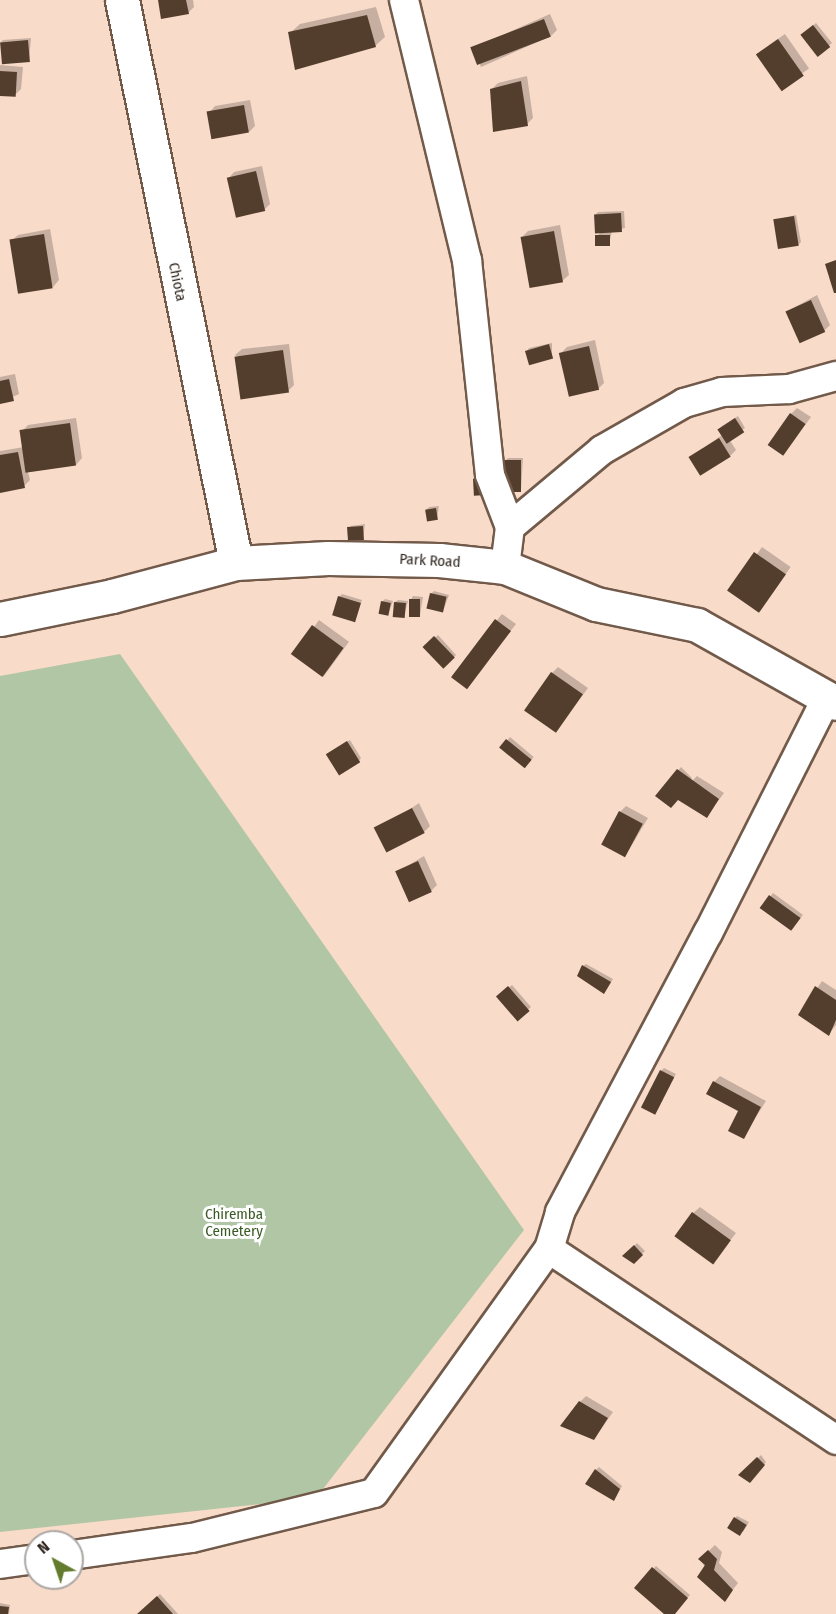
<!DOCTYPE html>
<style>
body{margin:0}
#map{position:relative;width:836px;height:1614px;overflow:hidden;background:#f8dbc9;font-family:"Fira Sans Condensed",sans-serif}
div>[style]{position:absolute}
.green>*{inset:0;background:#b0c6a4}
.shadow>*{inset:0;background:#0003;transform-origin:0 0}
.building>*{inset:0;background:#533e2d;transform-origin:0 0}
.roads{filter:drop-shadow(2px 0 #725a4a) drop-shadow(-2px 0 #725a4a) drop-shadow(0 2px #725a4a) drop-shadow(0 -2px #725a4a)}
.minor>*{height:28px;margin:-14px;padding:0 14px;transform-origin:14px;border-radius:14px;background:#fff}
.tertiary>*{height:33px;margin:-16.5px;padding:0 16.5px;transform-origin:16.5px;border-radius:16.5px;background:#fff}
span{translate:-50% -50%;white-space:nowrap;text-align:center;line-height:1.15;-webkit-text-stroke:6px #fff;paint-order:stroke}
.street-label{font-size:15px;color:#2f251e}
.park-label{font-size:15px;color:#3a5b24}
.north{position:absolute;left:24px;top:1530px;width:60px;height:60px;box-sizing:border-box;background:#fff;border:2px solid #aca8a5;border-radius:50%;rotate:320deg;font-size:16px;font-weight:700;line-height:24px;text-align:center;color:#2f251e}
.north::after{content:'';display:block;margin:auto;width:21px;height:27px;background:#627b2d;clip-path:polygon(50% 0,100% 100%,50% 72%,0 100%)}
</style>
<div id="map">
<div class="green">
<i style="clip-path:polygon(120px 654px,524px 1230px,316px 1498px,0 1532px,0 676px)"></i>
</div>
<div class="shadow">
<i style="clip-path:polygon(160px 0,193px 0,194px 7px,188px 13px)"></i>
<i style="clip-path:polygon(376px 7px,385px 37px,375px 46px,290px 33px,300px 24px)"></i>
<i style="clip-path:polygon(550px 14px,557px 30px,551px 36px,481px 67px,474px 51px,480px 45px)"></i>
<i style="clip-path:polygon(816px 23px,832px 43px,818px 55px,805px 32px)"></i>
<i style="left:785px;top:34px;width:42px;height:35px;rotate:55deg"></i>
<i style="clip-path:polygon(31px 38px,29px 60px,0 43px,3px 40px)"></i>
<i style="clip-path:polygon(0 65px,23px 67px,21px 89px,15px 95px,0 94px)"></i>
<i style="clip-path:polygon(527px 76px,533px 118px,527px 124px,492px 89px,498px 83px)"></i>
<i style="clip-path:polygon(250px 100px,255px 126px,249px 132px,209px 113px,215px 106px)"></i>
<i style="clip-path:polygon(262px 166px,270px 204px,264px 210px,228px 179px,234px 172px)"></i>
<i style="clip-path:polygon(624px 211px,625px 228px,612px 231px,609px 244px,597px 236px,601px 232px,595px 215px,598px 212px)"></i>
<i style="clip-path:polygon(796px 215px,801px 242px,798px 245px,775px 220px)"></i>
<i style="clip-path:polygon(560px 225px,569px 275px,562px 281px,522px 237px,528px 231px)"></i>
<i style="clip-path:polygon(50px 229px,59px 280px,53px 287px,11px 241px,18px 235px)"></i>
<i style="clip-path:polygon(817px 295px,830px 325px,824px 331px,786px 312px)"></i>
<i style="clip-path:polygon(595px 340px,604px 383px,598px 389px,561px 353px,567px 347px)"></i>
<i style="clip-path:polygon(552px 343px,552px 356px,527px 351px,529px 348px)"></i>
<i style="clip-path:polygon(289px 344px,294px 385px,288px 391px,235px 355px,242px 349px)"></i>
<i style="clip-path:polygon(15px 374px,19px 394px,0 403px,0 377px)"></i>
<i style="clip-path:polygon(797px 408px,811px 417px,790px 446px,791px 414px)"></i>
<i style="clip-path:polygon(738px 416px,745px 428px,729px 439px,736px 450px,730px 456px,690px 458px,722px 435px,721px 427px)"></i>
<i style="clip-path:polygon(76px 418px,82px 458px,76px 465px,28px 472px,30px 480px,24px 486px,0 491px,0 451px,24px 447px,22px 431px,28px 425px)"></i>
<i style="clip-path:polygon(508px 458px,523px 458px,521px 490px,505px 461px)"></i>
<i style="clip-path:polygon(439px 506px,437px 518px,426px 510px,429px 507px)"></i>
<i style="clip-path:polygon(365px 524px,363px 538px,349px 528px,351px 526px)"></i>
<i style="left:762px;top:547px;width:35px;height:54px;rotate:35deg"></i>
<i style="clip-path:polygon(434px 591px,449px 595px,443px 611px,431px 594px)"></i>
<i style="clip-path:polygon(342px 594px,362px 600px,355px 620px,339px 597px)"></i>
<i style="clip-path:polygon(413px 596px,423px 597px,420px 615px,411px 599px)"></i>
<i style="clip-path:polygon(385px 599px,393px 601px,388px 615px,382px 602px)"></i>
<i style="clip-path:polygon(398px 600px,408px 601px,404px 616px,395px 602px)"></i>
<i style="clip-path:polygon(502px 614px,516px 624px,471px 681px,452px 676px)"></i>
<i style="left:319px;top:620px;width:37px;height:43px;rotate:36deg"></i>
<i style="left:438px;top:635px;width:27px;height:18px;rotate:48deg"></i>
<i style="clip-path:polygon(558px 667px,588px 688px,557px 730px,552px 673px)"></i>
<i style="left:510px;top:737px;width:31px;height:13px;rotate:40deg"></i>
<i style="clip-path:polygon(350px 740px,361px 758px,359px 761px,331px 752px)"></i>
<i style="clip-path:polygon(681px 767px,692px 778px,689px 784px,697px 776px,724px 793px,707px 816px,686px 791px,657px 795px)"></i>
<i style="clip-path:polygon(419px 803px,430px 826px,424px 832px,378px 831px)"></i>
<i style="clip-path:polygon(626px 806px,648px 818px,624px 858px,620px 812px)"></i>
<i style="clip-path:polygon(424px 856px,437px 885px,431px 891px,397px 872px)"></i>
<i style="left:773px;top:893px;width:37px;height:18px;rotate:36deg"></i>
<i style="clip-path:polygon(586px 964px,613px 979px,607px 989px,583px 966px)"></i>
<i style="clip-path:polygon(822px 981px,836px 990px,836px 1025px,829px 1034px,800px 1014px)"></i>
<i style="left:512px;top:985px;width:29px;height:18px;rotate:49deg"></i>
<i style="clip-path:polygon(664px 1068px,676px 1074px,656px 1108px,661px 1071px)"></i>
<i style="clip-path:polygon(720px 1076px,766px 1101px,743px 1137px,741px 1111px,714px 1082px)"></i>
<i style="clip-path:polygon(700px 1207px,736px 1233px,713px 1263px,693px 1213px)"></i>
<i style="clip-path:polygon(637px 1243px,645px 1251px,634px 1262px,625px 1256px)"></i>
<i style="clip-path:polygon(586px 1396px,613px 1412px,594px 1439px,580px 1402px)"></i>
<i style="clip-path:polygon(761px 1455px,766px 1462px,753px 1478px,741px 1475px)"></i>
<i style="clip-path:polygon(599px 1467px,622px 1486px,616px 1497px,596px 1470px)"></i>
<i style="clip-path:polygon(737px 1516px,749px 1522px,743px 1532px,735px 1518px)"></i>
<i style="clip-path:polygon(715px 1545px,722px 1552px,719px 1563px,738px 1583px,725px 1600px,700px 1559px)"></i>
<i style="clip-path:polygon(656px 1566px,690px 1595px,673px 1614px,667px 1614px,636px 1588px)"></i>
<i style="clip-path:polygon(160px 1594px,178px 1614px,139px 1614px)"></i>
<i style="clip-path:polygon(0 1603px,10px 1605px,9px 1614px,0 1614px)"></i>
</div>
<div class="building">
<i style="clip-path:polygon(158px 0,186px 0,189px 14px,161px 19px)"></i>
<i style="clip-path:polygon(367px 15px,376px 47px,295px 70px,288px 32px)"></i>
<i style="left:544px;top:19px;width:19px;height:79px;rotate:69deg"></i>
<i style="left:813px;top:25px;width:28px;height:16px;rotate:52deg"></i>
<i style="left:778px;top:39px;width:45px;height:27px;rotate:55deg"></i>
<i style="left:28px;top:40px;width:22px;height:28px;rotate:85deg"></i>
<i style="left:0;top:71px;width:17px;height:25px;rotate:3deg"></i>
<i style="clip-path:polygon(521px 81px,528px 126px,493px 132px,490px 89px)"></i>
<i style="left:244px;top:105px;width:28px;height:38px;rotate:80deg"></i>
<i style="left:256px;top:171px;width:41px;height:30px;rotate:77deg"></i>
<i style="left:621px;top:213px;width:19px;height:27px;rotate:87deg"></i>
<i style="left:794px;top:216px;width:30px;height:21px;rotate:81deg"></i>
<i style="left:554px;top:231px;width:52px;height:34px;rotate:80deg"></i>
<i style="left:44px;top:234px;width:55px;height:35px;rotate:81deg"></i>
<i style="left:595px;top:235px;width:15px;height:11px"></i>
<i style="clip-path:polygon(836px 260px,836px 293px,834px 293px,825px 264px)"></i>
<i style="left:811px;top:300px;width:35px;height:28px;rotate:66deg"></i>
<i style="left:549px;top:344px;width:15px;height:25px;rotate:74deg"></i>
<i style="left:589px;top:346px;width:45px;height:31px;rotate:77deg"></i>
<i style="left:283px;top:350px;width:43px;height:49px;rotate:82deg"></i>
<i style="clip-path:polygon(9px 379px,14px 401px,0 404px,0 381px)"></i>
<i style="left:790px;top:413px;width:19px;height:39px;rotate:35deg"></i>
<i style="left:735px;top:418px;width:17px;height:21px;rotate:57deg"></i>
<i style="left:70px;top:423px;width:43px;height:51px;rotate:82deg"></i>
<i style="left:719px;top:438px;width:22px;height:36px;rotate:58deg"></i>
<i style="clip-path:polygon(18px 452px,25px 488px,0 493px,0 455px)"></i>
<i style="left:504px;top:460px;width:17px;height:32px"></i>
<i style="left:486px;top:478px;width:17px;height:13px;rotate:87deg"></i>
<i style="left:436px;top:508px;width:12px;height:11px;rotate:81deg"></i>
<i style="left:363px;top:526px;width:14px;height:16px;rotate:86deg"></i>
<i style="left:754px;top:552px;width:39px;height:47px;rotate:35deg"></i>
<i style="left:430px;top:593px;width:17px;height:16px;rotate:13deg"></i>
<i style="left:338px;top:596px;width:24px;height:20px;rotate:17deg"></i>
<i style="left:409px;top:599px;width:11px;height:18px"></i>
<i style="left:381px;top:601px;width:10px;height:13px;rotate:11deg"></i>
<i style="left:394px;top:602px;width:12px;height:15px;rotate:5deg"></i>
<i style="left:495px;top:619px;width:20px;height:73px;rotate:37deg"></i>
<i style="left:312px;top:625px;width:39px;height:36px;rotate:36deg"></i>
<i style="left:434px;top:636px;width:30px;height:16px;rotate:46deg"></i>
<i style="left:551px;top:672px;width:39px;height:47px;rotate:35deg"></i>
<i style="left:506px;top:739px;width:33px;height:11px;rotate:39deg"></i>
<i style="left:347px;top:741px;width:25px;height:25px;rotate:58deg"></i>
<i style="clip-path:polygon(677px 769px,719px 799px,707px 818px,678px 800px,671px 808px,655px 796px)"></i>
<i style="left:412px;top:808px;width:28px;height:43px;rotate:63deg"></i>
<i style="left:619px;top:811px;width:27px;height:38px;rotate:28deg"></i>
<i style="left:418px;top:861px;width:34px;height:25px;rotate:66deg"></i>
<i style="left:769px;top:895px;width:39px;height:16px;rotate:36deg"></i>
<i style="clip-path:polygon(582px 965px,611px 982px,604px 994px,577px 976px)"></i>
<i style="left:508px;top:986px;width:33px;height:16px;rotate:49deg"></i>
<i style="clip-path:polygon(815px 986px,836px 1000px,836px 1020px,829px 1036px,798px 1015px)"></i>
<i style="left:660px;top:1070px;width:16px;height:42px;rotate:27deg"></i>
<i style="clip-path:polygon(713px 1081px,761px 1107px,744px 1139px,728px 1131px,738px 1111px,706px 1094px)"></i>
<i style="left:692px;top:1212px;width:48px;height:30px;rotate:36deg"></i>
<i style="clip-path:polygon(634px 1245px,643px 1255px,634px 1264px,622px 1256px)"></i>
<i style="clip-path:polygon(579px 1401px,608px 1418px,594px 1440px,560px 1426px)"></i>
<i style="clip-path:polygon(757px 1457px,765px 1465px,750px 1483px,738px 1475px)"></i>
<i style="clip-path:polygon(595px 1469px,620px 1489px,614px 1501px,585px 1484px)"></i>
<i style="left:734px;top:1517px;width:15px;height:13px;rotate:32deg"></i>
<i style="clip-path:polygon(708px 1550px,717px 1559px,714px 1570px,733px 1590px,725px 1602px,697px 1577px,705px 1565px,698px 1559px)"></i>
<i style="clip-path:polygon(652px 1567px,688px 1598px,675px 1614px,664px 1614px,634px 1588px)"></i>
<i style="clip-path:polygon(157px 1596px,173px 1614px,137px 1614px)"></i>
<i style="clip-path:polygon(0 1606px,9px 1607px,8px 1614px,0 1614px)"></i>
</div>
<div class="roads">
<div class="minor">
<i style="left:404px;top:0;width:268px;rotate:76.4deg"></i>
<i style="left:467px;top:260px;width:216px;rotate:83.9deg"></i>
<i style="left:490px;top:475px;width:56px;rotate:69deg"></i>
<i style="left:510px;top:527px;width:40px;rotate:97.1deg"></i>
<i style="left:510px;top:527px;width:120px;rotate:-39.9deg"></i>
<i style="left:602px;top:450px;width:95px;rotate:-29.8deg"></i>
<i style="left:684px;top:403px;width:40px;rotate:-16deg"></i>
<i style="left:722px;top:392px;width:67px;rotate:-2.6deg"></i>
<i style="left:789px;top:389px;width:49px;rotate:-15.5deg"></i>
<i style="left:549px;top:1249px;width:345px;rotate:33.6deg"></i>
<i style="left:72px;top:1555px;width:121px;rotate:-8.1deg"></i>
<i style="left:192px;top:1538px;width:187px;rotate:-13.9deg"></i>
<i style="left:374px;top:1493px;width:300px;rotate:-54.4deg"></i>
<i style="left:549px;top:1249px;width:39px;rotate:-73deg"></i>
<i style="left:560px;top:1212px;width:316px;rotate:-62.1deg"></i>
<i style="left:708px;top:933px;width:264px;rotate:-63.2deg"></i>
<i style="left:0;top:1564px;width:36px;rotate:-8deg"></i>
</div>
<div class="tertiary">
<i style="left:122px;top:0;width:574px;rotate:78.55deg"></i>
<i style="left:0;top:619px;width:114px;rotate:-11.6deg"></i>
<i style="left:112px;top:596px;width:128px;rotate:-14.9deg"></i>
<i style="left:236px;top:563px;width:92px;rotate:-3.1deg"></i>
<i style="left:328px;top:558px;width:111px;rotate:1deg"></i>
<i style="left:439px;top:560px;width:66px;rotate:6.1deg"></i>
<i style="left:505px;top:567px;width:98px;rotate:22.1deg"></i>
<i style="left:596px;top:604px;width:103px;rotate:11.7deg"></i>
<i style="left:697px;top:625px;width:159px;rotate:29.3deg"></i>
</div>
</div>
<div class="street-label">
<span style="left:177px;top:282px;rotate:78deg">Chiota</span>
<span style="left:430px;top:561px;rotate:3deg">Park Road</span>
</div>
<div class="park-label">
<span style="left:234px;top:1223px">Chiremba<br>Cemetery</span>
</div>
<div class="north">N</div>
</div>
